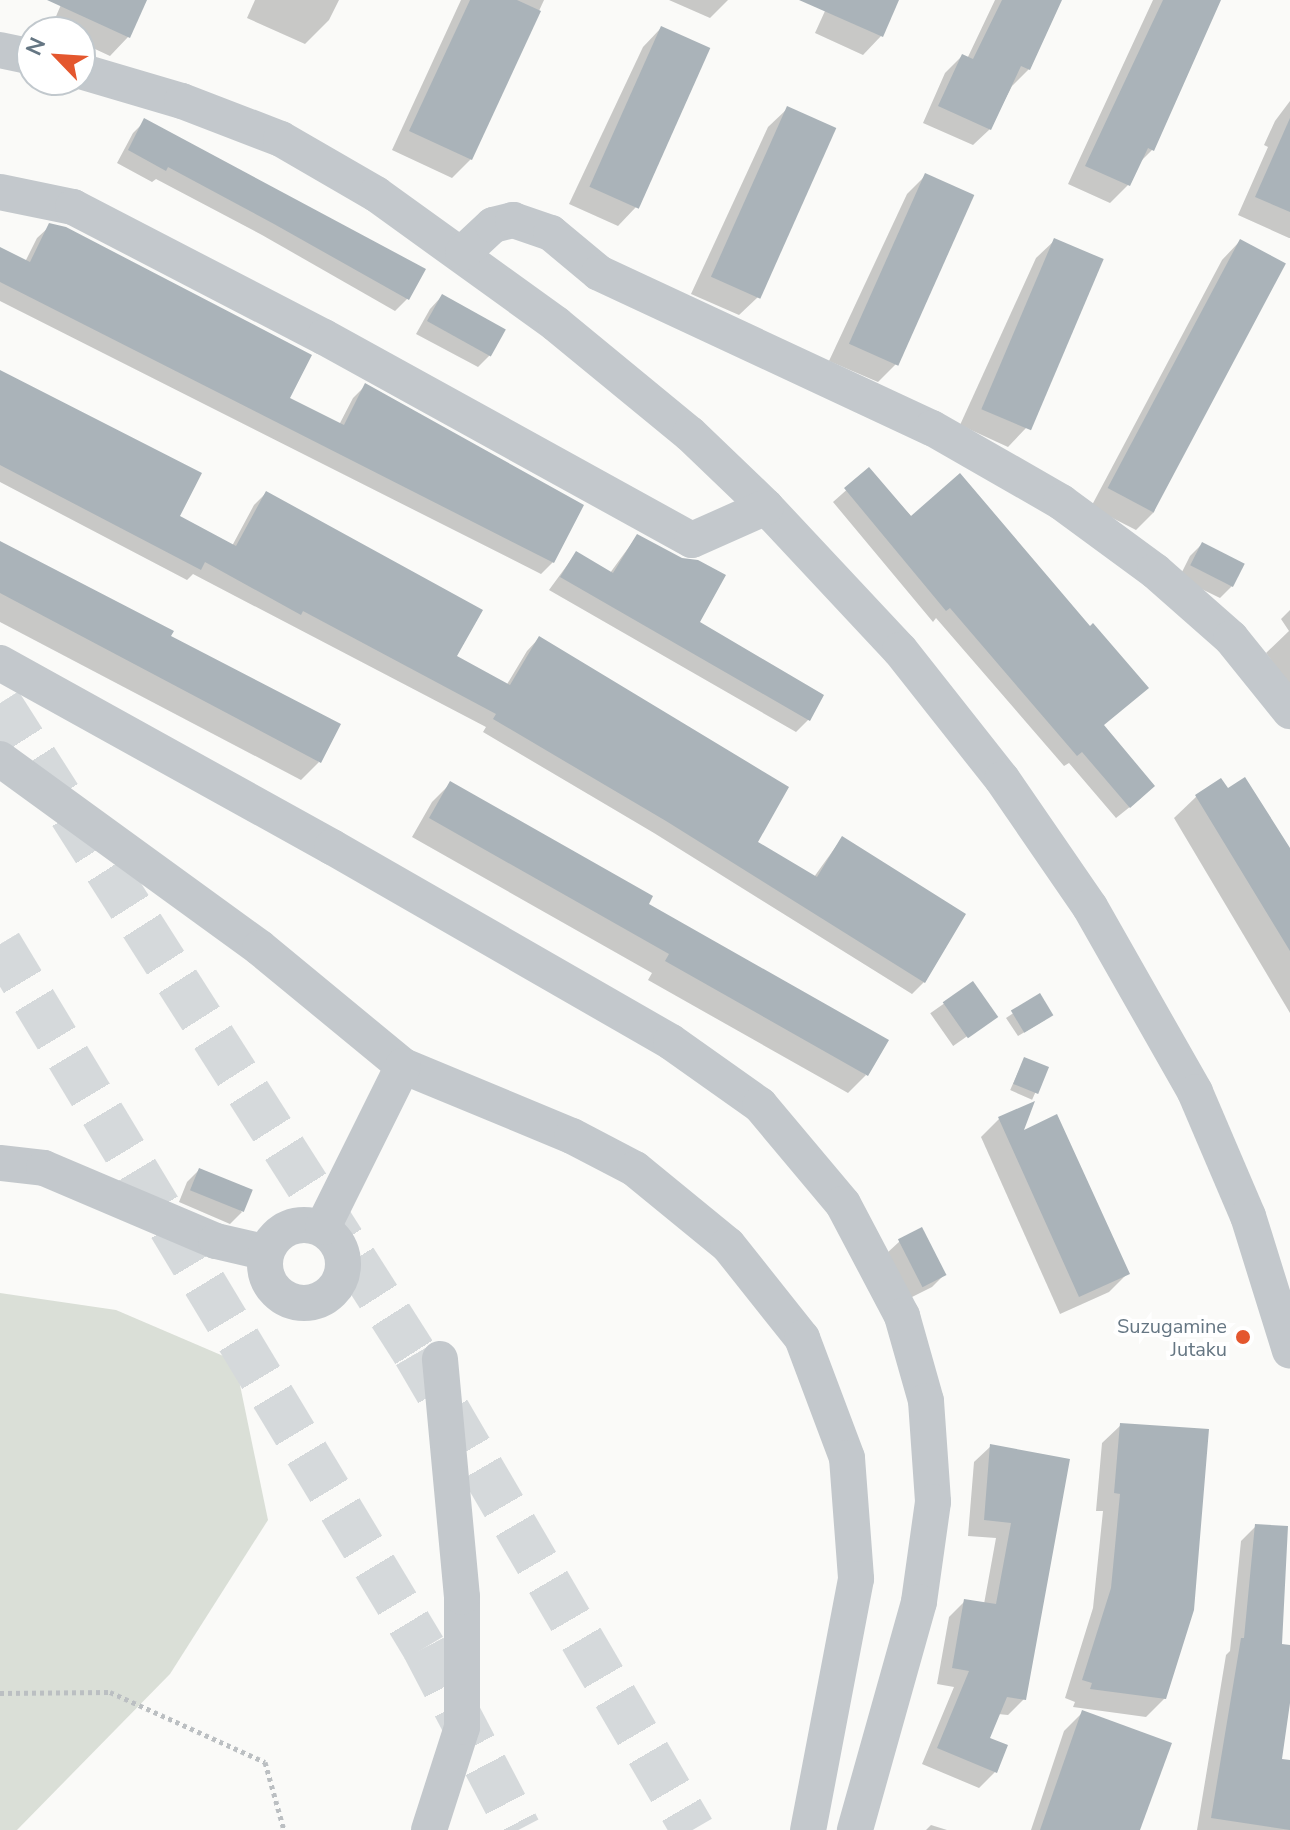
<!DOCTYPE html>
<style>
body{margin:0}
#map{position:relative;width:1290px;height:1830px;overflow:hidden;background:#fafaf8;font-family:"Nunito Sans",sans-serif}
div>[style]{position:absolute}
.green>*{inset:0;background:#dadfd7}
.shadow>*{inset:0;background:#0003;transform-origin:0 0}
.building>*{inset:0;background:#aab3b9;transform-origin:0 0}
.highway-tunnel>*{height:44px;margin-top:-22px;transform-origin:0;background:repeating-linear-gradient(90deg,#d5d9db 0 44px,transparent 0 66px)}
.path>*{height:5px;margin-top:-2.5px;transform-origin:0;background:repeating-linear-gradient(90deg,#bbbfc2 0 4px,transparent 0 8px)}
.minor>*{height:36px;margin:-18px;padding:0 18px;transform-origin:18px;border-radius:18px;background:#c3c8cc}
.minor>.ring{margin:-18px;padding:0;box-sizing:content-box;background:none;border:36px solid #c3c8cc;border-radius:50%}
.dots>*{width:22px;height:22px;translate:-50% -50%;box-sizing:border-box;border:4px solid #fff;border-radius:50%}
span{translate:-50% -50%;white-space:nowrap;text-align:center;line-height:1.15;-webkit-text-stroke:8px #fff;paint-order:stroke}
.poi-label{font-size:20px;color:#657683}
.right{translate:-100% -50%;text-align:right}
.north{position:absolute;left:16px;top:16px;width:80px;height:80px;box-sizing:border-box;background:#fff;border:2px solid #c1c8cd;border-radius:50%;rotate:295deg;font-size:22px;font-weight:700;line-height:32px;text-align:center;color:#657683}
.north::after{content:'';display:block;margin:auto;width:28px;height:36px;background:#e4572e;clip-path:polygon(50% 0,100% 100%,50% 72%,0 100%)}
</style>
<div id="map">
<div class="green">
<i style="clip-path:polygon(0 1293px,116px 1310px,235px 1361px,268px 1520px,170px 1674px,17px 1830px,0 1830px)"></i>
</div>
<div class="shadow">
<i style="clip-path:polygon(63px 0,145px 0,128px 37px,110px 56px,80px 42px,80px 32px,51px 28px)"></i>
<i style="clip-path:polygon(255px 0,339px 0,329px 20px,305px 44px,247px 18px)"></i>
<i style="clip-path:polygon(461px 0,544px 0,471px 159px,452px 178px,392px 150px)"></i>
<i style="clip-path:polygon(669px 0,728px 0,710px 18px)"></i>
<i style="clip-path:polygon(830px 0,897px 0,881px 36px,863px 55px,815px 33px)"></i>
<i style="clip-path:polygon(995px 0,1060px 0,1029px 69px,1012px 86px,990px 129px,973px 145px,923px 123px,945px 73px,962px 56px,967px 59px)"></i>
<i style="clip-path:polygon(1153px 0,1219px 0,1152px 150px,1139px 163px,1128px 185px,1110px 203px,1068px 184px)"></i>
<i style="clip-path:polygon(661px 28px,707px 49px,636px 207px,618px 226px,569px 204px,643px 47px)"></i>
<i style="clip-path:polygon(1290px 101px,1290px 238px,1289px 238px,1238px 215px,1268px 147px,1264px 145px,1275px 121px)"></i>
<i style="clip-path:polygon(787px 109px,758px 297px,739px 315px,691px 294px,768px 127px)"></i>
<i style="clip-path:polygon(145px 121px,423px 270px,407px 299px,395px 311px,262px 235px,156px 179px,152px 182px,117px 163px,133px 133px)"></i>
<i style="clip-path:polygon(925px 176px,896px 364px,878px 382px,829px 361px,907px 194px)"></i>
<i style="clip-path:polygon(50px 226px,288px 399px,339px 425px,353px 398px,365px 386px,553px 562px,541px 574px,0 301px,0 249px,25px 262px,37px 238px)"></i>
<i style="clip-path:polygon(1055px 240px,1101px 260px,1026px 428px,1008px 447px,960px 425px,1036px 258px)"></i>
<i style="clip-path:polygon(1240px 241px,1154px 512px,1136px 530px,1091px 507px,1222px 260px)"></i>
<i style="clip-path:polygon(442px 296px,490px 355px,478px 367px,416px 334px,430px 309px)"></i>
<i style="clip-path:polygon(0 372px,177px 516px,232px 546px,254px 505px,266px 493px,455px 657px,506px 686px,527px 651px,539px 638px,756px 842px,814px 877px,842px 838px,963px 915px,924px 982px,912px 994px,654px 833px,483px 732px,486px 727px,193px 574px,187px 580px,0 482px)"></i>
<i style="clip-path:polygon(869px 470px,1102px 726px,1141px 798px,1116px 818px,1069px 763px,1064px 766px,936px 618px,933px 622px,833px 502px)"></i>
<i style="clip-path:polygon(637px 536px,697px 623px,821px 695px,808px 720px,796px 732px,549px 590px,576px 553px,610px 573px)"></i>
<i style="clip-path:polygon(0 543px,169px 637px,319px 762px,301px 780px,0 622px)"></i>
<i style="clip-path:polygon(1202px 544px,1232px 586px,1220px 598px,1179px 578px,1190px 556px)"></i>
<i style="clip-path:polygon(1290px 610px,1290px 686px,1266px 653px,1289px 631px,1281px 619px)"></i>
<i style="clip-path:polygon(450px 784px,646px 904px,866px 1075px,848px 1093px,648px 980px,652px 973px,412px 837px,432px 802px)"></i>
<i style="clip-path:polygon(1197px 796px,1290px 852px,1290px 1013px,1174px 818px)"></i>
<i style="left:972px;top:984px;width:40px;height:51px;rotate:55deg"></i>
<i style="clip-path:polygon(1039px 996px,1045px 1020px,1018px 1036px,1006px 1018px)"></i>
<i style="left:1024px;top:1059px;width:24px;height:34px;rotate:24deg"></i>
<i style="clip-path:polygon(999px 1119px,1020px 1134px,1127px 1274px,1109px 1292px,1060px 1314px,981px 1137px)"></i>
<i style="clip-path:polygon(199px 1170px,242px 1212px,230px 1224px,179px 1202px,187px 1182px)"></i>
<i style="clip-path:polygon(900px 1241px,944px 1275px,932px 1287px,910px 1298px,887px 1253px)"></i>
<i style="clip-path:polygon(1121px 1425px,1165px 1698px,1146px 1717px,1073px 1707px,1075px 1702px,1065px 1698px,1093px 1608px,1103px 1511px,1096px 1511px,1102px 1443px)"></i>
<i style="clip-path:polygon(991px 1446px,1068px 1460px,1024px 1699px,1008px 1715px,998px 1714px,988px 1739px,995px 1772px,979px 1788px,922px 1764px,954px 1687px,937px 1684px,949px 1617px,965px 1601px,984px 1604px,996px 1538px,968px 1536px,974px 1462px)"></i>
<i style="clip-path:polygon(1256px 1526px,1280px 1645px,1290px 1647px,1290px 1688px,1280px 1760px,1290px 1762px,1290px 1830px,1197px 1830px,1226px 1655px,1230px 1651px,1241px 1541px)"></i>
<i style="clip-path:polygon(1083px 1712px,1132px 1825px,1140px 1830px,1031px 1830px,1064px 1731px)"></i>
<i style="clip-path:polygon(931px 1825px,947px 1830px,926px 1830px)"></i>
</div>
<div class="building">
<i style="clip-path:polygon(47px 0,147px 0,130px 38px)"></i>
<i style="clip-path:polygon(470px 0,517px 0,541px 11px,472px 160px,409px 131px)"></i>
<i style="clip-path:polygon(799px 0,899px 0,883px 37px)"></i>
<i style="clip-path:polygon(1002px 0,1062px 0,1030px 70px,1021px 66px,991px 130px,938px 106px,962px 54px,973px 59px)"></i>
<i style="clip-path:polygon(1163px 0,1221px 0,1154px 151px,1148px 148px,1130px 186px,1085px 166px)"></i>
<i style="left:661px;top:26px;width:54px;height:176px;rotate:24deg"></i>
<i style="left:787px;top:106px;width:54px;height:187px;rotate:24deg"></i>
<i style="clip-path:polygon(144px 118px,426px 269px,409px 300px,274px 224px,168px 167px,166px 171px,128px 150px)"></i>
<i style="clip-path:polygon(1290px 118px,1290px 212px,1255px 197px)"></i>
<i style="left:925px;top:173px;width:54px;height:187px;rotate:24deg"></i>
<i style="clip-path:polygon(49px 223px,66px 227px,312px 355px,290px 398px,344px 425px,365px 383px,584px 505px,554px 563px,0 282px,0 247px,30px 262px)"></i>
<i style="left:1054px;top:238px;width:54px;height:186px;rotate:23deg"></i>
<i style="left:1240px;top:239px;width:52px;height:282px;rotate:28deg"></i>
<i style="left:442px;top:294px;width:73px;height:31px;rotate:29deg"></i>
<i style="clip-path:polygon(0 370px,202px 473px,180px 516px,236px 546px,266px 491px,483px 610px,457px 656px,510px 685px,539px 636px,789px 787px,758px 842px,817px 877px,842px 836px,966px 914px,925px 983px,666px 821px,493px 719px,496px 714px,303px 611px,301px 615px,205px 562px,201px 570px,0 465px)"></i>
<i style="clip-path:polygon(869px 467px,911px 516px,960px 473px,1090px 626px,1093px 623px,1149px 688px,1104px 725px,1155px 786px,1130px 808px,1082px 752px,1077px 756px,950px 608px,946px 611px,844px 488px)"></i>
<i style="clip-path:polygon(637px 534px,682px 558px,698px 560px,726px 575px,700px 622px,824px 695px,810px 721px,560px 577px,576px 551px,613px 573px)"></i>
<i style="clip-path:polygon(0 541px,174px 631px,171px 636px,341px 724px,321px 763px,0 593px)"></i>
<i style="left:1202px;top:542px;width:48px;height:26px;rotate:27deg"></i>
<i style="clip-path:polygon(1245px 777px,1290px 848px,1290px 951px,1195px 795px,1221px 778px,1228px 788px)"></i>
<i style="clip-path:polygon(450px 781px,653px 896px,649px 904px,889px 1040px,868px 1076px,665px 961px,669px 954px,429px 818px)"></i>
<i style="left:973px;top:981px;width:44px;height:37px;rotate:55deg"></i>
<i style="left:1040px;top:993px;width:26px;height:34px;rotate:59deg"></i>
<i style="left:1024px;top:1057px;width:27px;height:29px;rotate:22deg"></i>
<i style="clip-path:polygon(1035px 1101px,1024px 1130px,1057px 1114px,1130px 1274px,1079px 1297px,998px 1117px)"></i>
<i style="left:199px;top:1168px;width:58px;height:24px;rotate:22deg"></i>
<i style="left:922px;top:1227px;width:54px;height:27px;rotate:63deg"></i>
<i style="clip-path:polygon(1120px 1423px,1209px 1429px,1194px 1610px,1166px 1699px,1090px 1689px,1092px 1683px,1082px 1680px,1111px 1588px,1120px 1494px,1114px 1493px)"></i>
<i style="clip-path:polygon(990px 1444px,1070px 1459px,1026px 1700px,1007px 1697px,990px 1738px,1008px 1745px,997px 1773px,937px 1748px,969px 1671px,952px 1668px,964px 1599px,996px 1604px,1011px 1523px,984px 1520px)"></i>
<i style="clip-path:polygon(1255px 1524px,1288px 1526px,1282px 1644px,1290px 1645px,1290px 1703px,1282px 1759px,1290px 1760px,1290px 1830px,1211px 1818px,1241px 1638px,1244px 1638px)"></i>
<i style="clip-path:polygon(1082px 1710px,1172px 1743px,1140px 1830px,1040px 1830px)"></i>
</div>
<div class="highway-tunnel">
<i style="left:0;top:703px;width:772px;rotate:57.48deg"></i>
<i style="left:415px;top:1354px;width:551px;rotate:59.71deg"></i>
<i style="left:0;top:944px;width:822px;rotate:58.94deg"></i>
<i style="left:424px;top:1648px;width:205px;rotate:62.4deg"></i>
</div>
<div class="path">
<i style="left:0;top:1693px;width:110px;rotate:-0.5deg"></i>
<i style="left:110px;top:1692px;width:170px;rotate:24.3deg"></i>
<i style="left:265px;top:1762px;width:71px;rotate:74.4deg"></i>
</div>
<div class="minor">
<i style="left:0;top:50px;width:33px;rotate:12deg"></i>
<i style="left:80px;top:71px;width:106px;rotate:16.4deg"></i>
<i style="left:182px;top:101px;width:106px;rotate:21deg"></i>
<i style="left:281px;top:139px;width:110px;rotate:30.1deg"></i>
<i style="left:376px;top:194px;width:222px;rotate:35.8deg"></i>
<i style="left:556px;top:324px;width:173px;rotate:39.4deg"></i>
<i style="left:690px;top:434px;width:105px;rotate:43.8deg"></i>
<i style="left:766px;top:507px;width:196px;rotate:46.9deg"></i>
<i style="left:900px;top:650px;width:164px;rotate:51.7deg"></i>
<i style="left:1002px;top:779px;width:155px;rotate:55.5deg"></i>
<i style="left:1090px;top:907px;width:213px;rotate:60.4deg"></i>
<i style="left:1195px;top:1092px;width:135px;rotate:66.9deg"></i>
<i style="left:1248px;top:1216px;width:141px;rotate:72.7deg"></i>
<i style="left:0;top:192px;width:75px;rotate:11.6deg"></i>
<i style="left:73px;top:207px;width:283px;rotate:27.4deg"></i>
<i style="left:324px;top:337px;width:420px;rotate:28.9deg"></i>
<i style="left:692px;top:540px;width:81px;rotate:-24deg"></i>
<i style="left:463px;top:253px;width:41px;rotate:-43deg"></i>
<i style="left:493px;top:225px;width:21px;rotate:-14deg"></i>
<i style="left:513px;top:220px;width:40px;rotate:18.9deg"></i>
<i style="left:551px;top:233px;width:62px;rotate:39.8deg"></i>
<i style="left:599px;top:273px;width:367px;rotate:25deg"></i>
<i style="left:932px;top:428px;width:149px;rotate:29.8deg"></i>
<i style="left:1061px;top:502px;width:117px;rotate:36.3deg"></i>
<i style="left:1155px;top:571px;width:101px;rotate:41.4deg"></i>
<i style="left:1231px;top:638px;width:94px;rotate:51.1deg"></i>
<i style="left:0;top:663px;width:380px;rotate:29deg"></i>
<i style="left:332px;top:847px;width:391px;rotate:29.9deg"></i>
<i style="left:671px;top:1042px;width:109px;rotate:35.3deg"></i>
<i style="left:760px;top:1105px;width:129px;rotate:50deg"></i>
<i style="left:843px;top:1204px;width:127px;rotate:62.2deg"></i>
<i style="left:902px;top:1316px;width:88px;rotate:74.2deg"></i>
<i style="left:926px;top:1401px;width:101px;rotate:86deg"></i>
<i style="left:933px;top:1502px;width:101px;rotate:98deg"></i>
<i style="left:919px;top:1602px;width:237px;rotate:105.7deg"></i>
<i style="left:0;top:759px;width:321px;rotate:36deg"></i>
<i style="left:260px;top:948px;width:185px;rotate:39.5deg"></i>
<i style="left:403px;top:1066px;width:183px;rotate:22.5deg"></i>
<i style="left:572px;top:1136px;width:71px;rotate:27.6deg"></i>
<i style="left:635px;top:1169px;width:120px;rotate:39.3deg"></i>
<i style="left:728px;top:1245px;width:119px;rotate:51.5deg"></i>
<i style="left:802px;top:1338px;width:128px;rotate:69.4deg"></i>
<i style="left:847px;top:1458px;width:121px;rotate:85.7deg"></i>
<i style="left:856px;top:1579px;width:256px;rotate:100.8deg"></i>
<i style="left:0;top:1163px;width:44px;rotate:6.5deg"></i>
<i style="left:44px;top:1168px;width:187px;rotate:23deg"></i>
<i style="left:216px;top:1241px;width:49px;rotate:12.9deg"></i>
<i class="ring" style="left:265px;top:1225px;width:42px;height:42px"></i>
<i style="left:323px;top:1227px;width:180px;rotate:-63.6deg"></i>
<i style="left:429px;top:1830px;width:108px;rotate:-72.2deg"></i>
<i style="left:462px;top:1727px;width:130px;rotate:-90deg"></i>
<i style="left:462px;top:1597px;width:239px;rotate:-95.3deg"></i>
</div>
<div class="dots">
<i style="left:1243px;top:1337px;background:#e4572e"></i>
</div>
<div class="poi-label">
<span class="right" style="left:1227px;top:1338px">Suzugamine<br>Jutaku</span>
</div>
<div class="north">N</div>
</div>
